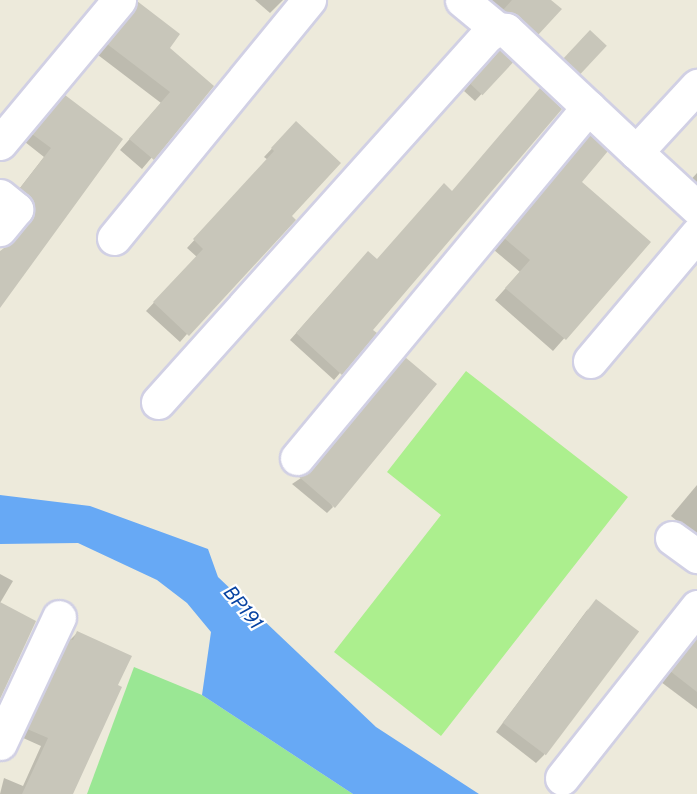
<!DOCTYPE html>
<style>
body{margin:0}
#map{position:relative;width:697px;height:794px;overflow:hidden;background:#edeadb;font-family:Overpass,sans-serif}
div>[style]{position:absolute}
.green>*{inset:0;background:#9ae794}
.pitch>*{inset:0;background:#acef8e}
.water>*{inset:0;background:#67a9f5}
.shadow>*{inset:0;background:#0003}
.building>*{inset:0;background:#c8c6ba;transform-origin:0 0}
.roads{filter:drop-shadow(2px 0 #d1d0e4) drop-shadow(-2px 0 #d1d0e4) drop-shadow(0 2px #d1d0e4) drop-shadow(0 -2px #d1d0e4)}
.minor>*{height:33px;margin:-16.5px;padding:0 16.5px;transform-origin:16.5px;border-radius:16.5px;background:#fff}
span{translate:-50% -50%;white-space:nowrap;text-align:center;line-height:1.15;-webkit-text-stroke:4.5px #fff;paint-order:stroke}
.water-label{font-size:20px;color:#0642a2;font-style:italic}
</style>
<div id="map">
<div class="green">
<i style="clip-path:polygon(134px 667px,202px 695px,353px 794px,87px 794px)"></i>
</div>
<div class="pitch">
<i style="clip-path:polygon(466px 371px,628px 497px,441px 736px,334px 652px,441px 515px,387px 472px)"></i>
</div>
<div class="water">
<i style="clip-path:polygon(0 495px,90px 506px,208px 549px,218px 577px,376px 727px,479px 794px,353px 794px,202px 695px,211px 632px,187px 603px,157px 580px,78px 543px,0 544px)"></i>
</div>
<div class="shadow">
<i style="clip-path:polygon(255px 0,283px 0,270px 13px)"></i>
<i style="clip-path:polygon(477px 0,549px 0,559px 10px,531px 40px)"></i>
<i style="clip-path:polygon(127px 14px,212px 86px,142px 169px,120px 150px,161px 103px,98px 55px)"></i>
<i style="clip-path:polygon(583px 38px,580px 74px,573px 80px,559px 67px)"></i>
<i style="clip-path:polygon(493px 58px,511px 62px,475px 101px,464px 91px)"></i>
<i style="clip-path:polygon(65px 97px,121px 139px,0 302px,0 252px,23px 230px,26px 211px,13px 197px,44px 157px,25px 142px)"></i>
<i style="clip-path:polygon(296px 123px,290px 216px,180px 342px,146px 311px,197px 257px,187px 248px,268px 160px,264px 157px)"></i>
<i style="clip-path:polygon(590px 136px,579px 182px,649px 242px,553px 351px,495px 300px,520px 272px,494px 250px)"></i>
<i style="clip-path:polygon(697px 173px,697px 198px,686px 185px)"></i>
<i style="clip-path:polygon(452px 192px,371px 330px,374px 333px,334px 380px,290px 340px,361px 260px,376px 261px)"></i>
<i style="clip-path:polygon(310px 472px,333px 507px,327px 513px,292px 484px)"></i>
<i style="clip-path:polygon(697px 485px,697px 537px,671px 516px)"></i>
<i style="clip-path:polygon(0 574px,13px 581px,0 603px)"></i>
<i style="clip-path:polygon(588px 609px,544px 755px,536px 763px,496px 732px)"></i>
<i style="clip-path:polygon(77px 633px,72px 794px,0 794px,4px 778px,23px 786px,41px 746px,21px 737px,62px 648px)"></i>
<i style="clip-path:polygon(697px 639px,697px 709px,661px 682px)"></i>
</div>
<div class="building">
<i style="clip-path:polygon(512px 0,551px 0,562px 9px,538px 35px,519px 16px,503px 10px)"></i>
<i style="clip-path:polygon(137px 1px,180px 34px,170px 48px,214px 86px,154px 160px,129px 139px,170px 92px,107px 44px)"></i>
<i style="left:590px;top:30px;width:23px;height:39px;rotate:43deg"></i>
<i style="left:500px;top:50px;width:18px;height:45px;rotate:43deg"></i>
<i style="clip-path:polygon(540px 88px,562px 109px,373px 330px,377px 333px,342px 375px,296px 333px,368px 251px,377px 259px,444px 183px,452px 191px)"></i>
<i style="clip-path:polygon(65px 95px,123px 139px,0 308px,0 251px,15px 241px,31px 220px,34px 203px,20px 188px,51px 148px,32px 134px)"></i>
<i style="clip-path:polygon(296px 121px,341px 163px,292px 216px,296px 220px,189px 336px,153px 302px,203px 249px,193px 239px,274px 151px,271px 148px)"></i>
<i style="clip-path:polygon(590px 134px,608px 151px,582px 182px,651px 242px,566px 340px,505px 288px,530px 260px,504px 238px)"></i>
<i style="clip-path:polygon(405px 357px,437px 384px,335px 508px,298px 476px,311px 470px)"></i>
<i style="left:596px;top:599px;width:54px;height:155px;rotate:37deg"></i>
<i style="clip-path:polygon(0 602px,36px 621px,0 699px)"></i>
<i style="clip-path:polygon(77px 631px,132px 656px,118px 685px,122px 687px,73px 794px,22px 794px,48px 738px,27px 729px,70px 639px,73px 640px)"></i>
<i style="clip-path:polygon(697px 637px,697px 692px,670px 671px)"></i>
</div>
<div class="roads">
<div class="minor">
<i style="left:462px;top:0;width:45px;rotate:39.6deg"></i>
<i style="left:0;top:143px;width:186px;rotate:-50.2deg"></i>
<i style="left:636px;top:152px;width:83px;rotate:42.6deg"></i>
<i style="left:0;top:196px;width:21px;rotate:39deg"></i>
<i style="left:16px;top:209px;width:26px;rotate:129deg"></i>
<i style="left:114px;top:238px;width:308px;rotate:-50.7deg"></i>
<i style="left:590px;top:361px;width:166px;rotate:-49.9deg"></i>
<i style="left:158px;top:402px;width:491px;rotate:-48.1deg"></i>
<i style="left:486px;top:36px;width:13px;rotate:-32deg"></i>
<i style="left:497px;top:29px;width:9px;rotate:6deg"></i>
<i style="left:506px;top:30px;width:178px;rotate:43.2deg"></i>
<i style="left:636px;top:152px;width:90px;rotate:-47.3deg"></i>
<i style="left:297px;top:458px;width:456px;rotate:-50.3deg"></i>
<i style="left:672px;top:538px;width:31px;rotate:36deg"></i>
<i style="left:0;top:743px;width:139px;rotate:-64.9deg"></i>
<i style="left:562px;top:778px;width:218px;rotate:-51.7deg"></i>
</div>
</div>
<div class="water-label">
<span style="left:241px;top:608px;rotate:51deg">BP191</span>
</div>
</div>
